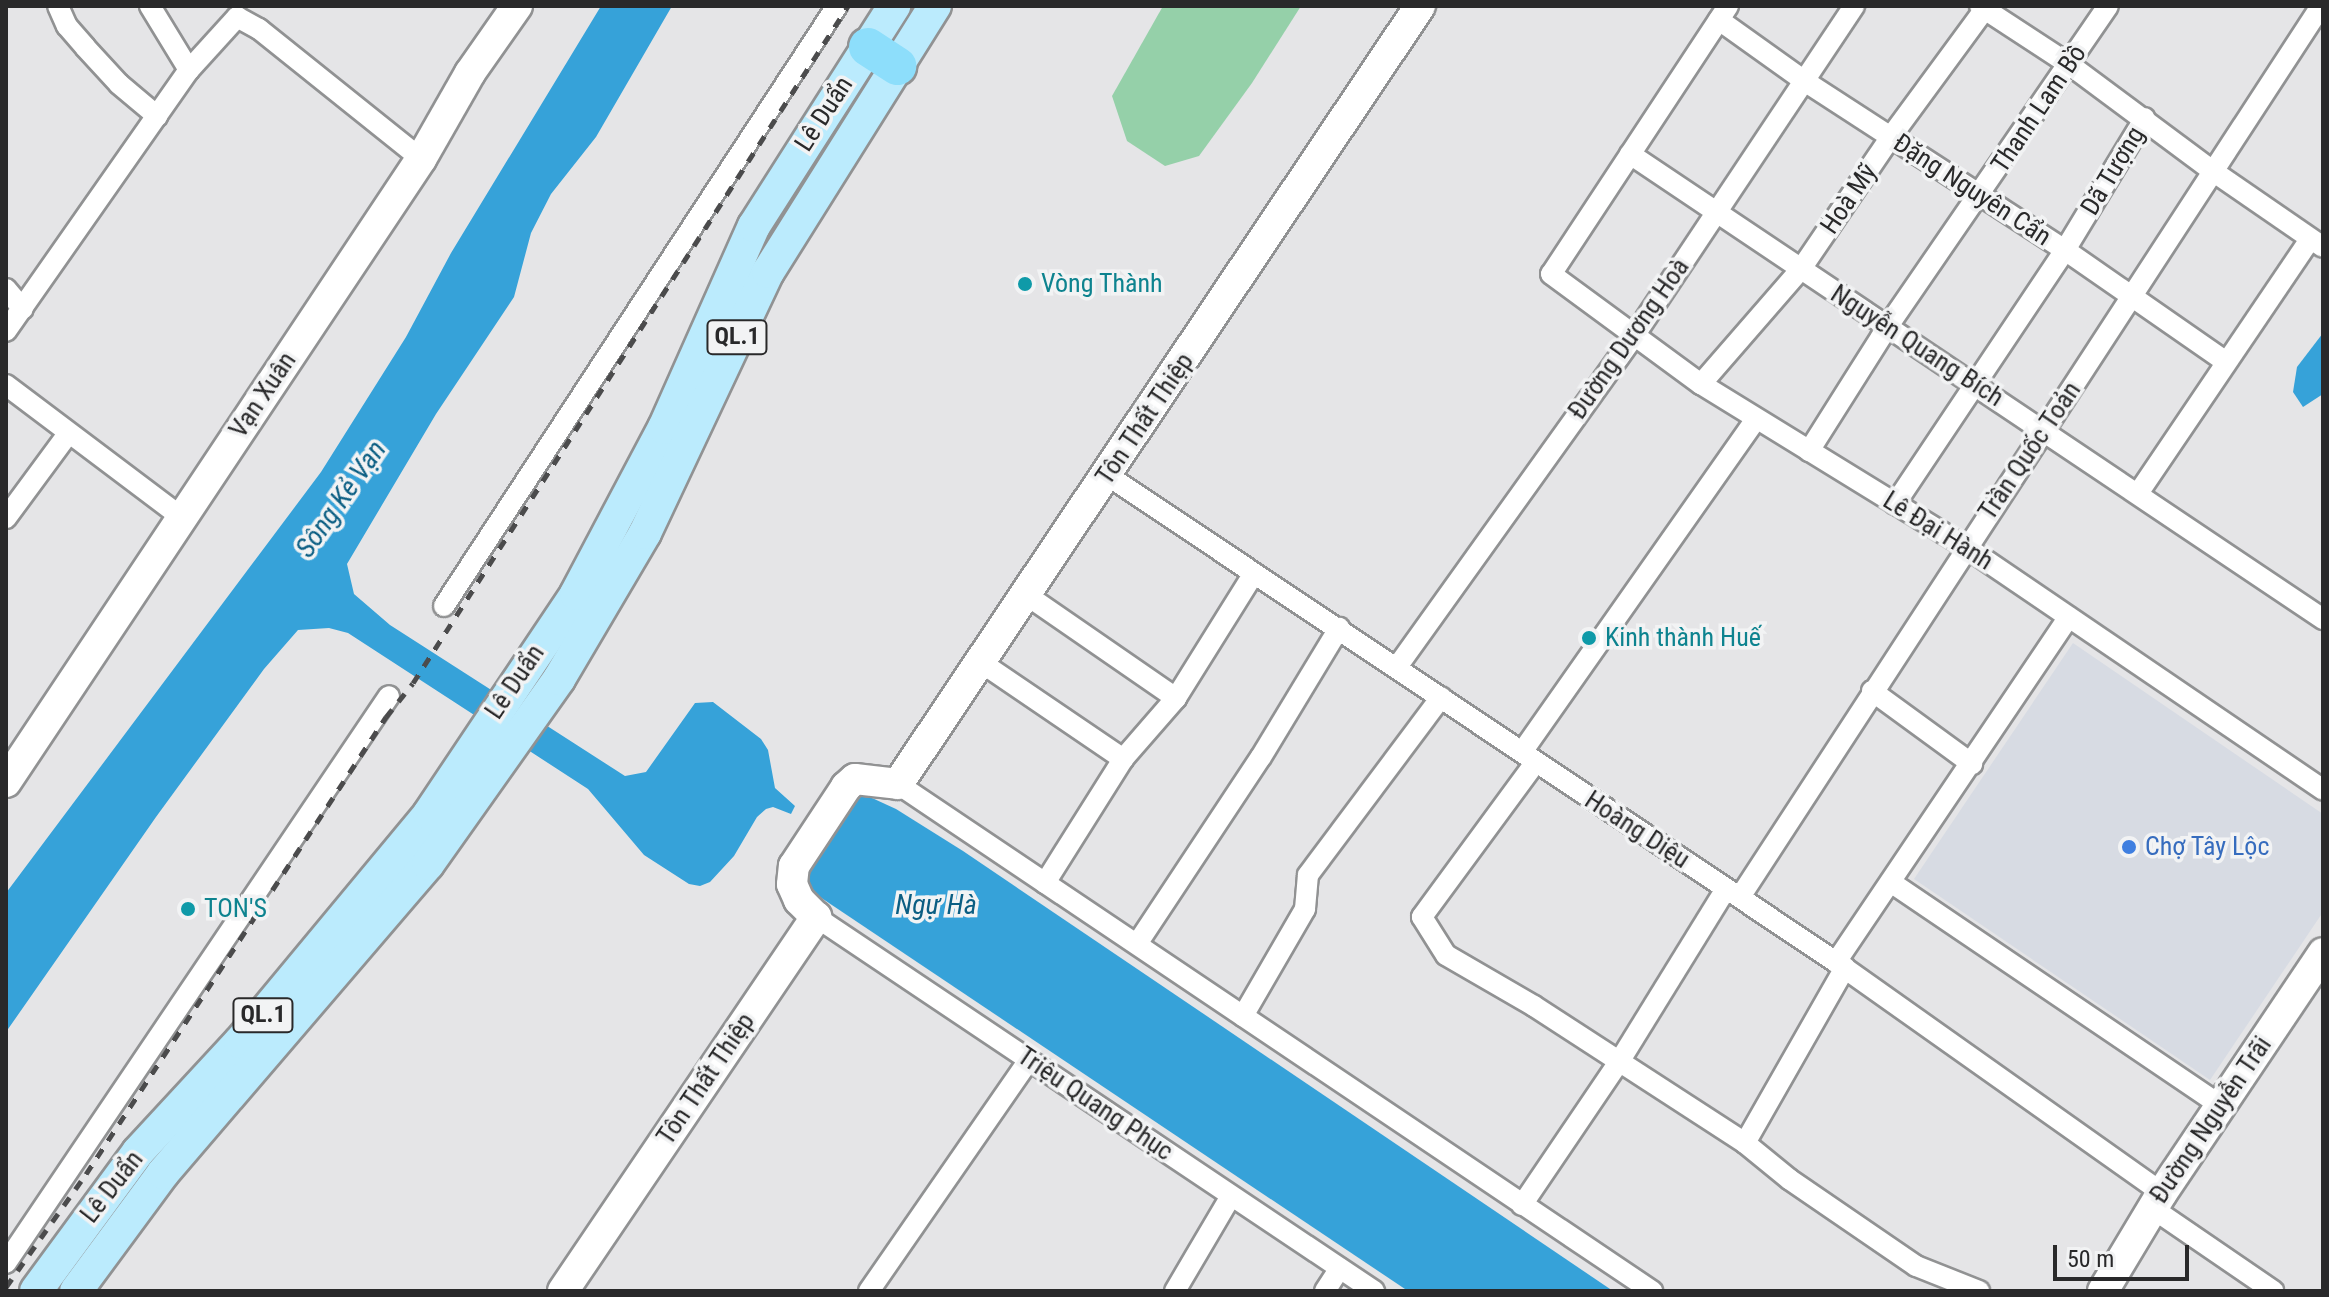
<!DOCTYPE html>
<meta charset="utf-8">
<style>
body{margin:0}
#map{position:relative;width:2329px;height:1297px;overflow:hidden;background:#e5e5e7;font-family:"Roboto Condensed",sans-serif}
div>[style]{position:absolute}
.built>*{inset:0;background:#d7dbe3}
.green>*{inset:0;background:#95d0a9}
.water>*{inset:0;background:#36a2d9}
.roads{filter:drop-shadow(2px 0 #919293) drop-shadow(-2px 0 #919293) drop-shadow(0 2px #919293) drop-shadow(0 -2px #919293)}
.street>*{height:20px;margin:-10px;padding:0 10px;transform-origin:10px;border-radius:10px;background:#fff}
.secondary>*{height:30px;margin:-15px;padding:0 15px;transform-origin:15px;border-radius:15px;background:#fff}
.primary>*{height:32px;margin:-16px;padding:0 16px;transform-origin:16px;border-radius:16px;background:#bbebfd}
.highway>*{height:38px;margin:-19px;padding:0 19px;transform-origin:19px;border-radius:19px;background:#8ddefb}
.rail>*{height:5px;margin-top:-2.5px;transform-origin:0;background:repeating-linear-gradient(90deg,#4b4b4c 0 10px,transparent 0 20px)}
.dots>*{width:22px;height:22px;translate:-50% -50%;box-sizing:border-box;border:4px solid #f2f3f4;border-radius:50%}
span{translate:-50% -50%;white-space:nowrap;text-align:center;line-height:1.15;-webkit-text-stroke:7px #f2f3f4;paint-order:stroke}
.shield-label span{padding:2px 6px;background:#f2f3f4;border:2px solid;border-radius:6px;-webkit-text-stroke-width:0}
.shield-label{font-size:24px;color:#29292a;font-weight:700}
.street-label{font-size:26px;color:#29292a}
.culture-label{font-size:26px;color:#0d838f}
.left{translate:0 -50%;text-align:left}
.shop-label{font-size:26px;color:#366cbe}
.water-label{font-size:28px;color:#0b5e83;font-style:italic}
.frame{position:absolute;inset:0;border:8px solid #29292a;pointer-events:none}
.scale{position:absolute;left:2053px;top:1245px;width:136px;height:36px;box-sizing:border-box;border:4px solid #29292a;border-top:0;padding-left:10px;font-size:24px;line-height:28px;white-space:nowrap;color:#29292a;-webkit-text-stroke:6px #f2f3f4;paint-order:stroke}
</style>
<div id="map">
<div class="built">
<i style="clip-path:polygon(2073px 643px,2323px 814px,2323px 912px,2210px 1080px,1914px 879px)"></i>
</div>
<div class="green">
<i style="clip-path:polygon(1163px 6px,1301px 6px,1252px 83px,1199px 156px,1165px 166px,1127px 141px,1112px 96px)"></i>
</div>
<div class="water">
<i style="clip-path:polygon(601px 6px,672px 6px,596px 137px,551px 194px,531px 233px,514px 297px,436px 414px,347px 564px,354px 594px,390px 625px,625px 776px,646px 772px,695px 703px,713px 702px,761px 739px,768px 750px,775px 788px,795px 806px,791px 814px,773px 807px,766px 809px,757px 817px,734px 856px,710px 882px,700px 886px,689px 884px,644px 855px,588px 789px,348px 633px,329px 628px,298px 630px,264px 669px,156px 817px,6px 1032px,6px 893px,321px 472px,406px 337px,451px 253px)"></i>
<i style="clip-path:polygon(2323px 333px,2323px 394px,2303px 407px,2293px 392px,2297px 367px)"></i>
<i style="clip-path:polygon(857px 796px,872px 798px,896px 809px,963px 851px,1613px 1291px,1408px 1291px,811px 891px,802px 868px)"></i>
</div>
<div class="roads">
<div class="street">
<i style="left:58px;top:6px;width:22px;rotate:66deg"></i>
<i style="left:67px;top:26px;width:28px;rotate:49deg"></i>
<i style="left:85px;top:47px;width:50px;rotate:47.4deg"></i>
<i style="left:119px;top:84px;width:50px;rotate:40.1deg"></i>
<i style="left:150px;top:6px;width:75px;rotate:58.6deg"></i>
<i style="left:1728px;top:6px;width:321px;rotate:123.4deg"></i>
<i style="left:1551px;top:274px;width:186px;rotate:36.3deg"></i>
<i style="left:1701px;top:384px;width:311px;rotate:31.6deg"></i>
<i style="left:1966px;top:547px;width:432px;rotate:34.2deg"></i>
<i style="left:1980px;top:6px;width:108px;rotate:33.2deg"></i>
<i style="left:2070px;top:65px;width:179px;rotate:36.6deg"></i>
<i style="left:2214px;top:172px;width:132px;rotate:34.5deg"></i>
<i style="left:1719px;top:20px;width:103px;rotate:35.5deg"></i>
<i style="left:1803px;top:80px;width:312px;rotate:33deg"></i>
<i style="left:2065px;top:250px;width:195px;rotate:34.8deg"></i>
<i style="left:1630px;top:154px;width:835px;rotate:33.86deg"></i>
<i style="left:6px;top:289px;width:26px;rotate:50deg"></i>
<i style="left:6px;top:331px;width:319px;rotate:-55deg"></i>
<i style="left:189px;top:70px;width:72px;rotate:-47.8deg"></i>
<i style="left:237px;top:17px;width:25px;rotate:29deg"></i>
<i style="left:259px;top:29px;width:208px;rotate:38.7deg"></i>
<i style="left:1701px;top:384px;width:152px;rotate:-49deg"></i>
<i style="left:1801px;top:269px;width:158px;rotate:-55.8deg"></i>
<i style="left:1890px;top:138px;width:164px;rotate:-53.7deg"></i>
<i style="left:6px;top:385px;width:219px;rotate:37deg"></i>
<i style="left:1809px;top:451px;width:148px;rotate:-57.7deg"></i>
<i style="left:1888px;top:326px;width:388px;rotate:-55.5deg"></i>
<i style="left:1107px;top:475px;width:877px;rotate:33.74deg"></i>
<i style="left:1836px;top:962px;width:400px;rotate:35.3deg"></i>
<i style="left:2139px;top:492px;width:305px;rotate:-55.9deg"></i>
<i style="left:1895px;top:504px;width:306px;rotate:-56.2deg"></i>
<i style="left:2065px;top:250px;width:154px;rotate:-58.8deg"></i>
<i style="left:6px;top:518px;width:104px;rotate:-53.6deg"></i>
<i style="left:1028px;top:596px;width:180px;rotate:34.6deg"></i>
<i style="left:444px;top:606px;width:717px;rotate:-56.78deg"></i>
<i style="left:982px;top:663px;width:171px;rotate:34.2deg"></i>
<i style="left:1397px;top:667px;width:407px;rotate:-54.4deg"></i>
<i style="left:1634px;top:336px;width:397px;rotate:-56.3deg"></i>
<i style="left:1872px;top:691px;width:124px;rotate:36.1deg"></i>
<i style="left:1522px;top:752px;width:407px;rotate:-54.9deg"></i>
<i style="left:1535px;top:763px;width:191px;rotate:126.3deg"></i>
<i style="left:1422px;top:917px;width:45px;rotate:57.7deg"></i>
<i style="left:1446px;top:955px;width:102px;rotate:30.1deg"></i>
<i style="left:1534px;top:1006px;width:252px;rotate:33deg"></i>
<i style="left:1745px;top:1143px;width:57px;rotate:39.3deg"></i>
<i style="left:1789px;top:1179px;width:154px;rotate:34.4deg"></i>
<i style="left:1916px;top:1266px;width:68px;rotate:21.6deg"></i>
<i style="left:898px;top:784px;width:909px;rotate:33.92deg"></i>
<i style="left:1045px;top:883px;width:146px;rotate:-57.8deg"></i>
<i style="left:1123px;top:759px;width:81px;rotate:-49deg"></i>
<i style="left:1176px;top:698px;width:147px;rotate:-58deg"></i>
<i style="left:1892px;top:883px;width:396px;rotate:34.1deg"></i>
<i style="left:1740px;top:897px;width:1064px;rotate:-56.89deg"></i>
<i style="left:816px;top:917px;width:672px;rotate:33.83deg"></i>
<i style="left:1137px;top:944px;width:224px;rotate:-56.5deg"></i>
<i style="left:1261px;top:757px;width:151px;rotate:-58.8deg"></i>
<i style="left:1836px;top:962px;width:416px;rotate:-56deg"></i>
<i style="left:1243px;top:1016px;width:124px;rotate:-59.9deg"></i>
<i style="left:1305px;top:909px;width:34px;rotate:-85deg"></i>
<i style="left:1308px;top:875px;width:222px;rotate:-53.2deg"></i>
<i style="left:1745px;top:1143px;width:202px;rotate:-60.3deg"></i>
<i style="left:1522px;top:1205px;width:173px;rotate:-55.9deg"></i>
<i style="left:1619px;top:1062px;width:203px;rotate:-58.3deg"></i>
<i style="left:2152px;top:1208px;width:147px;rotate:34.4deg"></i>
<i style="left:6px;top:1263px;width:684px;rotate:-55.96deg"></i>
<i style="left:869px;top:1291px;width:281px;rotate:-55.3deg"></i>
<i style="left:1175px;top:1291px;width:110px;rotate:-59.5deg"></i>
<i style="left:1325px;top:1291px;width:27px;rotate:-57deg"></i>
</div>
<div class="secondary">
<i style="left:6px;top:782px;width:749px;rotate:-56.33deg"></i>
<i style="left:421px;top:159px;width:99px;rotate:-60.3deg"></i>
<i style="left:470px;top:73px;width:82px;rotate:-55deg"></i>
<i style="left:563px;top:1291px;width:452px;rotate:-55.9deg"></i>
<i style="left:816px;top:917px;width:24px;rotate:-135deg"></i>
<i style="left:799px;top:900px;width:17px;rotate:-114deg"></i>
<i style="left:792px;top:884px;width:18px;rotate:-84deg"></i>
<i style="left:794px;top:866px;width:95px;rotate:-56.6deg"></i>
<i style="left:846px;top:787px;width:12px;rotate:-42deg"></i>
<i style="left:855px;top:779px;width:43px;rotate:6.6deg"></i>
<i style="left:898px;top:784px;width:937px;rotate:-56.14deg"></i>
<i style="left:2103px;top:1291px;width:114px;rotate:-59deg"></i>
<i style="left:2162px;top:1193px;width:289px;rotate:-56.1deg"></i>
</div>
<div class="primary">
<i style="left:36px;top:1291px;width:172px;rotate:-53.7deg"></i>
<i style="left:138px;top:1152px;width:150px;rotate:-47.2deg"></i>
<i style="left:240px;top:1042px;width:296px;rotate:-50.3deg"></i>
<i style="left:429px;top:814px;width:265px;rotate:-56.2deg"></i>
<i style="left:576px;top:594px;width:188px;rotate:-62.1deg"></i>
<i style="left:664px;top:428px;width:221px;rotate:-66deg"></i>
<i style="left:754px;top:226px;width:261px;rotate:-57.5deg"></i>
<i style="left:76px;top:1291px;width:147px;rotate:-53.6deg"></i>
<i style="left:163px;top:1173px;width:407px;rotate:-49.4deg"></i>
<i style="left:428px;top:864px;width:227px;rotate:-54.7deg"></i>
<i style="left:559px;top:679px;width:169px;rotate:-59.5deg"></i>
<i style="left:645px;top:533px;width:289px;rotate:-64.8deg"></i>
<i style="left:768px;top:272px;width:314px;rotate:-57.9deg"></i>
</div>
<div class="highway">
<i style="left:868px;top:47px;width:35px;rotate:33deg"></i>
</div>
</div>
<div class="rail">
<i style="left:6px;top:1287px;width:138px;rotate:-54.7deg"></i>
<i style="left:86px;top:1174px;width:547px;rotate:-56.72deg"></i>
<i style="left:386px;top:717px;width:43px;rotate:-51.5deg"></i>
<i style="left:413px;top:683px;width:805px;rotate:-57.28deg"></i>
</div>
<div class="dots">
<i style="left:1025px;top:284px;background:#0f9aa8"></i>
<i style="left:1589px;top:638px;background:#0f9aa8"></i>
<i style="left:2129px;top:847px;background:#3f7fe0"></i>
<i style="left:188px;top:909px;background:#0f9aa8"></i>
</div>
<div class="shield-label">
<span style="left:737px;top:337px">QL.1</span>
<span style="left:263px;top:1015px">QL.1</span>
</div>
<div class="street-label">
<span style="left:2039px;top:109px;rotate:-56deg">Thanh Lam Bồ</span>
<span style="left:824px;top:114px;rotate:-57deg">Lê Duẩn</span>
<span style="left:2113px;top:171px;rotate:-59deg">Dã Tượng</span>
<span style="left:1972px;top:190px;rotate:33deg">Đặng Nguyên Cẩn</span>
<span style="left:1849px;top:199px;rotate:-56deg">Hoà Mỹ</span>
<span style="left:1629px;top:339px;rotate:-55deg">Đường Dương Hoà</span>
<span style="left:1917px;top:346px;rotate:33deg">Nguyễn Quang Bích</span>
<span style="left:263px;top:395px;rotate:-56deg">Vạn Xuân</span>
<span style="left:1145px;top:419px;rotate:-56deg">Tôn Thất Thiệp</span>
<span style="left:2030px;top:451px;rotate:-56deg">Trần Quốc Toản</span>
<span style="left:1938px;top:531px;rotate:32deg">Lê Đại Hành</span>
<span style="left:515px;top:682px;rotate:-56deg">Lê Duẩn</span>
<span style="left:1637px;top:830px;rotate:33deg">Hoàng Diệu</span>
<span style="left:706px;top:1079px;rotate:-56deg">Tôn Thất Thiệp</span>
<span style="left:1095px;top:1104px;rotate:34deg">Triệu Quang Phục</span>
<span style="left:2211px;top:1120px;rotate:-56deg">Đường Nguyễn Trãi</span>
<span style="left:112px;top:1187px;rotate:-52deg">Lê Duẩn</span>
</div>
<div class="culture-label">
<span class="left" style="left:1041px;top:284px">Vòng Thành</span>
<span class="left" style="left:1605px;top:638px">Kinh thành Huế</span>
<span class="left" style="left:204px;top:909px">TON'S</span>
</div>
<div class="shop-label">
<span class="left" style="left:2145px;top:847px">Chợ Tây Lộc</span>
</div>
<div class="water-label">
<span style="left:341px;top:499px;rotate:-55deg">Sông Kẻ Vạn</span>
<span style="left:936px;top:905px">Ngự Hà</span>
</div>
<div class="frame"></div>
<div class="scale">50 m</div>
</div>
